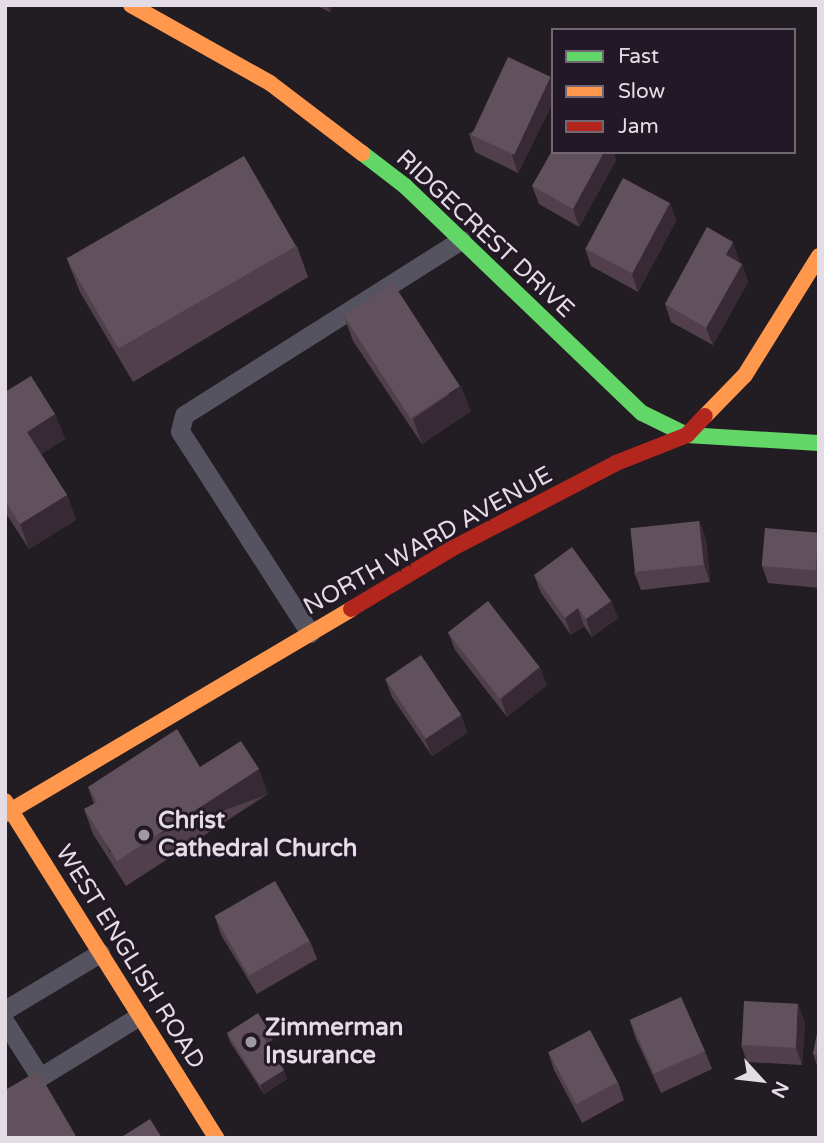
<!DOCTYPE html>
<style>
body{margin:0}
#map{position:relative;width:824px;height:1143px;overflow:hidden;background:#221c23;font-family:"Varela Round",sans-serif}
div>[style]{position:absolute}
.lane>*{height:19px;margin:-9.5px;padding:0 9.5px;transform-origin:9.5px;border-radius:9.5px;background:#555360}
.fast>*{height:16px;margin:-8px;padding:0 8px;transform-origin:8px;border-radius:8px;background:#63d668}
.slow>*{height:16px;margin:-8px;padding:0 8px;transform-origin:8px;border-radius:8px;background:#ff974d}
.jam>*{height:16px;margin:-8px;padding:0 8px;transform-origin:8px;border-radius:8px;background:#b3261e}
.wall>*{inset:0;background:#51404c}
.shaded-wall>*{inset:0;background:#382a34;transform-origin:0 0}
.building>*{inset:0;background:#61515c;transform-origin:0 0}
.dots>*{width:19px;height:19px;translate:-50% -50%;box-sizing:border-box;border:4px solid #231926;border-radius:50%}
span{translate:-50% -50%;white-space:nowrap;text-align:center;line-height:1.15;-webkit-text-stroke:6px #231926;paint-order:stroke}
.street-label{font-size:24px;color:#e3dce5}
.poi-label{font-size:24px;color:#e3dce5;font-weight:700}
.left{translate:0 -50%;text-align:left}
.frame{position:absolute;inset:0;border:7px solid #e3dce5;pointer-events:none}
.legend{position:absolute;left:551px;top:28px;width:245px;height:126px;box-sizing:border-box;background:#231926;border:2px solid #706772;margin:0;padding:9px 12px;list-style:none;font-size:21px;color:#e3dce5}
.legend li{display:flex;align-items:center;gap:14px;height:35px}
.legend b{width:35px;border:2px solid #706772}
.north{position:absolute;left:726px;top:1045px;width:70px;height:70px;-webkit-text-stroke:5px #231926;paint-order:stroke;rotate:117deg;font-size:19px;font-weight:700;line-height:28px;text-align:center;color:#e3dce5}
.north::after{content:'';display:block;margin:auto;width:24px;height:32px;background:#e3dce5;clip-path:polygon(50% 0,100% 100%,50% 72%,0 100%)}
</style>
<div id="map">
<div class="lane">
<i style="left:310px;top:633px;width:240px;rotate:-122.8deg"></i>
<i style="left:180px;top:431px;width:16px;rotate:-76deg"></i>
<i style="left:184px;top:415px;width:328px;rotate:-32.3deg"></i>
<i style="left:5px;top:1010px;width:111px;rotate:-31deg"></i>
<i style="left:5px;top:1022px;width:65px;rotate:57.5deg"></i>
<i style="left:40px;top:1077px;width:116px;rotate:-31.6deg"></i>
</div>
<div class="fast">
<i style="left:362px;top:153px;width:54px;rotate:37.5deg"></i>
<i style="left:405px;top:186px;width:328px;rotate:43.8deg"></i>
<i style="left:642px;top:413px;width:50px;rotate:26.1deg"></i>
<i style="left:687px;top:435px;width:132px;rotate:3.5deg"></i>
</div>
<div class="slow">
<i style="left:131px;top:5px;width:159px;rotate:29.3deg"></i>
<i style="left:270px;top:83px;width:116px;rotate:37.3deg"></i>
<i style="left:705px;top:416px;width:57px;rotate:-45.7deg"></i>
<i style="left:745px;top:375px;width:140px;rotate:-58.1deg"></i>
<i style="left:5px;top:801px;width:398px;rotate:57.9deg"></i>
<i style="left:5px;top:814px;width:402px;rotate:-30.6deg"></i>
</div>
<div class="jam">
<i style="left:351px;top:609px;width:119px;rotate:-30.9deg"></i>
<i style="left:453px;top:548px;width:184px;rotate:-27.5deg"></i>
<i style="left:616px;top:463px;width:76px;rotate:-21.5deg"></i>
<i style="left:687px;top:435px;width:26px;rotate:-47deg"></i>
</div>
<div class="wall">
<i style="clip-path:polygon(315px 5px,333px 5px,330px 12px)"></i>
<i style="clip-path:polygon(550px 77px,553px 85px,553px 102px,518px 173px,475px 152px,469px 134px)"></i>
<i style="clip-path:polygon(553px 152px,613px 152px,616px 160px,579px 227px,539px 204px,532px 186px)"></i>
<i style="clip-path:polygon(670px 203px,676px 221px,638px 292px,591px 266px,585px 248px)"></i>
<i style="clip-path:polygon(297px 246px,308px 277px,133px 382px,80px 292px,68px 262px)"></i>
<i style="clip-path:polygon(739px 260px,738px 262px,742px 264px,748px 282px,713px 345px,671px 322px,665px 304px)"></i>
<i style="clip-path:polygon(344px 316px,471px 411px,422px 444px,353px 341px)"></i>
<i style="clip-path:polygon(5px 392px,55px 414px,65px 439px,41px 454px,67px 495px,76px 520px,29px 549px,5px 512px)"></i>
<i style="clip-path:polygon(699px 521px,706px 539px,710px 582px,641px 590px,634px 572px)"></i>
<i style="clip-path:polygon(819px 533px,819px 588px,768px 583px,762px 566px)"></i>
<i style="clip-path:polygon(534px 575px,611px 601px,618px 618px,592px 637px,584px 626px,571px 635px,541px 593px)"></i>
<i style="clip-path:polygon(448px 632px,547px 685px,507px 717px,455px 650px)"></i>
<i style="clip-path:polygon(385px 679px,461px 715px,467px 733px,432px 756px,392px 697px)"></i>
<i style="clip-path:polygon(200px 767px,268px 794px,126px 886px,93px 834px,84px 809px,94px 804px,88px 787px)"></i>
<i style="clip-path:polygon(215px 917px,310px 941px,317px 959px,257px 994px,221px 935px)"></i>
<i style="clip-path:polygon(630px 1021px,705px 1051px,712px 1069px,661px 1093px,636px 1039px)"></i>
<i style="clip-path:polygon(805px 1022px,802px 1065px,747px 1062px,741px 1045px)"></i>
<i style="clip-path:polygon(819px 1024px,819px 1071px,813px 1054px)"></i>
<i style="clip-path:polygon(269px 1031px,273px 1040px,267px 1043px,287px 1079px,264px 1094px,230px 1042px,227px 1033px)"></i>
<i style="clip-path:polygon(548px 1052px,618px 1082px,624px 1100px,582px 1123px,554px 1070px)"></i>
</div>
<div class="shaded-wall">
<i style="clip-path:polygon(327px 5px,333px 5px,330px 12px)"></i>
<i style="clip-path:polygon(550px 77px,553px 85px,553px 102px,518px 173px,512px 155px)"></i>
<i style="clip-path:polygon(604px 152px,613px 152px,616px 160px,579px 227px,573px 209px)"></i>
<i style="clip-path:polygon(670px 203px,676px 221px,638px 292px,632px 274px)"></i>
<i style="clip-path:polygon(733px 242px,739px 260px,732px 273px,726px 255px)"></i>
<i style="clip-path:polygon(742px 264px,748px 282px,713px 345px,706px 328px)"></i>
<i style="clip-path:polygon(461px 386px,471px 411px,422px 444px,413px 419px)"></i>
<i style="clip-path:polygon(55px 414px,65px 439px,36px 457px,27px 432px)"></i>
<i style="clip-path:polygon(67px 495px,76px 520px,29px 549px,20px 524px)"></i>
<i style="clip-path:polygon(699px 521px,706px 539px,710px 582px,704px 565px)"></i>
<i style="clip-path:polygon(611px 601px,618px 618px,592px 637px,586px 619px)"></i>
<i style="clip-path:polygon(578px 608px,584px 626px,571px 635px,565px 618px)"></i>
<i style="clip-path:polygon(540px 667px,547px 685px,507px 717px,501px 699px)"></i>
<i style="clip-path:polygon(461px 715px,467px 733px,432px 756px,425px 739px)"></i>
<i style="left:259px;top:769px;width:27px;height:169px;rotate:70deg"></i>
<i style="clip-path:polygon(798px 1004px,805px 1022px,802px 1065px,796px 1048px)"></i>
<i style="clip-path:polygon(284px 1070px,287px 1079px,264px 1094px,260px 1085px)"></i>
</div>
<div class="building">
<i style="left:508px;top:57px;width:47px;height:86px;rotate:25deg"></i>
<i style="clip-path:polygon(553px 149px,553px 152px,604px 152px,573px 209px,532px 186px)"></i>
<i style="left:244px;top:156px;width:104px;height:205px;rotate:60deg"></i>
<i style="left:623px;top:178px;width:53px;height:80px;rotate:28deg"></i>
<i style="clip-path:polygon(707px 227px,733px 242px,726px 255px,742px 264px,706px 328px,665px 304px)"></i>
<i style="left:393px;top:283px;width:123px;height:59px;rotate:57deg"></i>
<i style="clip-path:polygon(31px 376px,55px 414px,27px 432px,67px 495px,20px 524px,5px 501px,5px 392px)"></i>
<i style="left:699px;top:521px;width:44px;height:69px;rotate:84deg"></i>
<i style="left:765px;top:528px;width:54px;height:38px;rotate:5deg"></i>
<i style="clip-path:polygon(572px 547px,611px 601px,586px 619px,578px 608px,565px 618px,534px 575px)"></i>
<i style="left:488px;top:601px;width:84px;height:51px;rotate:52deg"></i>
<i style="left:421px;top:655px;width:72px;height:43px;rotate:56deg"></i>
<i style="clip-path:polygon(177px 729px,200px 767px,241px 741px,259px 769px,117px 861px,84px 809px,97px 802px,88px 787px)"></i>
<i style="left:275px;top:881px;width:69px;height:70px;rotate:60deg"></i>
<i style="left:681px;top:997px;width:59px;height:56px;rotate:66deg"></i>
<i style="left:744px;top:1001px;width:54px;height:44px;rotate:3deg"></i>
<i style="clip-path:polygon(258px 1013px,269px 1031px,262px 1035px,284px 1070px,260px 1085px,227px 1033px)"></i>
<i style="clip-path:polygon(819px 1024px,819px 1055px,813px 1054px)"></i>
<i style="left:590px;top:1030px;width:59px;height:47px;rotate:62deg"></i>
<i style="clip-path:polygon(38px 1071px,77px 1138px,5px 1138px,5px 1090px)"></i>
<i style="clip-path:polygon(150px 1119px,162px 1138px,120px 1138px)"></i>
</div>
<div class="dots">
<i style="left:144px;top:835px;background:#9f99a1"></i>
<i style="left:251px;top:1042px;background:#9f99a1"></i>
</div>
<div class="street-label">
<span style="left:485px;top:234px;rotate:43deg">RIDGECREST DRIVE</span>
<span style="left:428px;top:541px;rotate:-29deg">NORTH WARD AVENUE</span>
<span style="left:130px;top:957px;rotate:58deg">WEST ENGLISH ROAD</span>
</div>
<div class="poi-label">
<span class="left" style="left:158px;top:835px">Christ<br>Cathedral Church</span>
<span class="left" style="left:265px;top:1042px">Zimmerman<br>Insurance</span>
</div>
<div class="frame"></div>
<ul class="legend">
<li><b style="height:9px;background:#63d668"></b>Fast</li>
<li><b style="height:9px;background:#ff974d"></b>Slow</li>
<li><b style="height:9px;background:#b3261e"></b>Jam</li>
</ul>
<div class="north">N</div>
</div>
